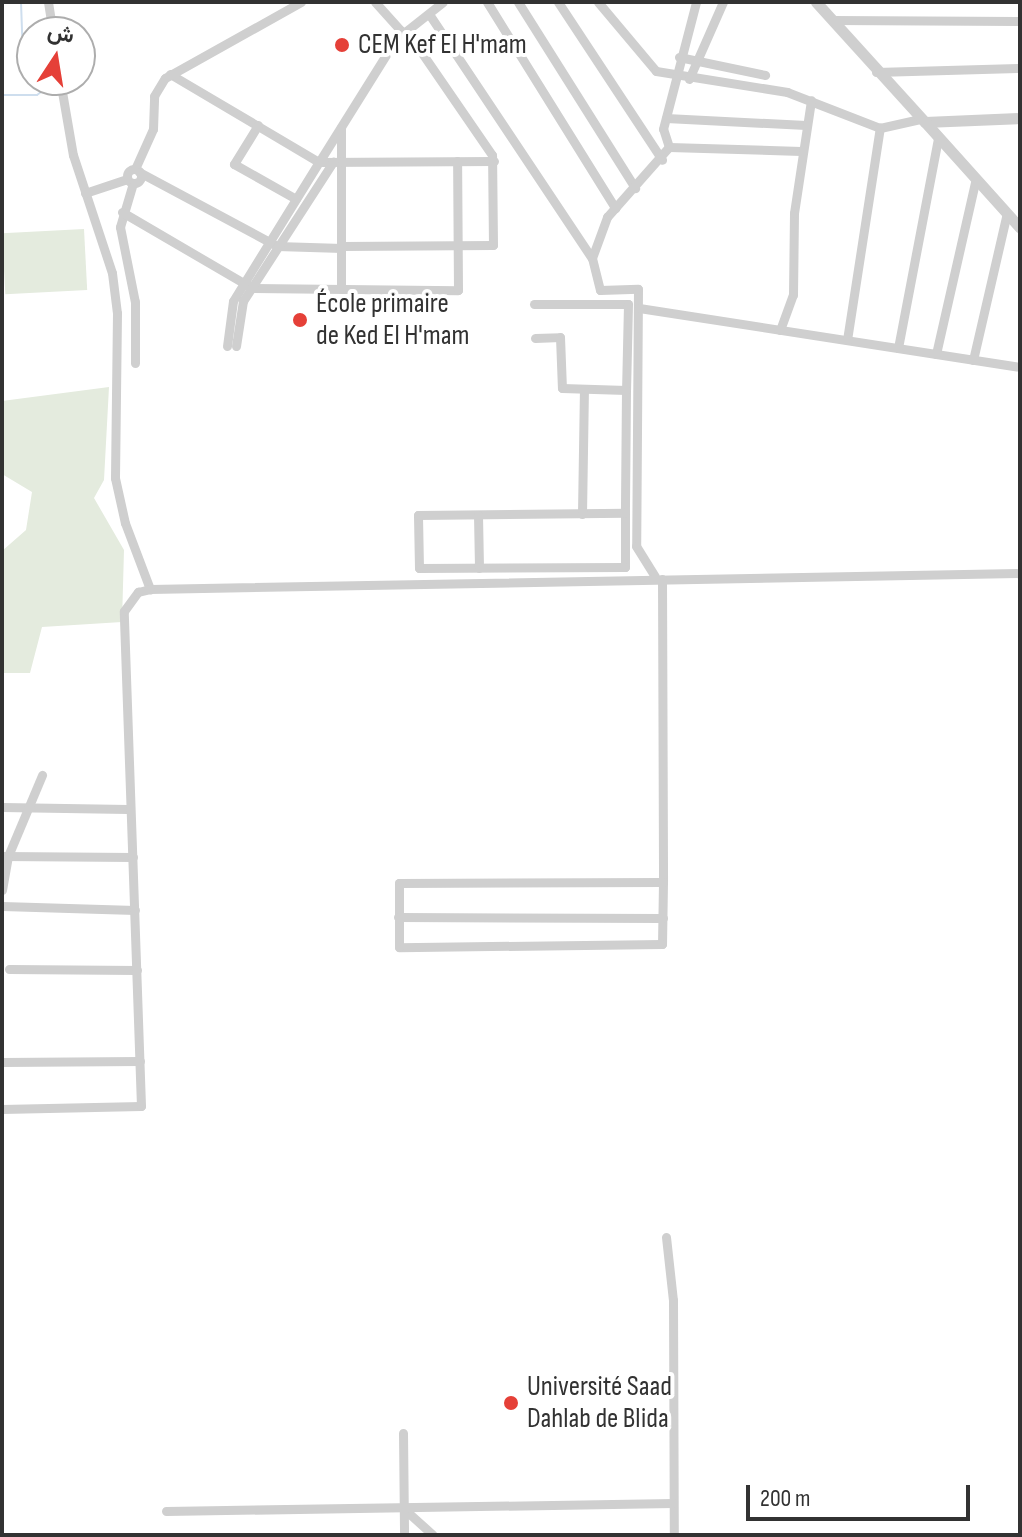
<!DOCTYPE html>
<meta charset="utf-8">
<style>
body{margin:0}
#map{position:relative;width:1022px;height:1537px;overflow:hidden;background:#fff;font-family:"Sofia Sans Condensed",Vazirmatn,sans-serif}
div>[style]{position:absolute}
.green>*{inset:0;background:#e4ebde;transform-origin:0 0}
.stream>*{height:2px;margin:-1px;padding:0 1px;transform-origin:1px;border-radius:1px;background:#cedeee}
.minor>*{height:9px;margin:-4.5px;padding:0 4.5px;transform-origin:4.5px;border-radius:4.5px;background:#cfcfcf}
.minor>.ring{margin:-4.5px;padding:0;box-sizing:content-box;background:none;border:9px solid #cfcfcf;border-radius:50%}
.tertiary>*{height:11px;margin:-5.5px;padding:0 5.5px;transform-origin:5.5px;border-radius:5.5px;background:#cfcfcf}
.dots>*{width:22px;height:22px;translate:-50% -50%;box-sizing:border-box;border:4px solid #fff;border-radius:50%}
span{translate:-50% -50%;white-space:nowrap;text-align:center;line-height:1.15;-webkit-text-stroke:8px #fff;paint-order:stroke}
.poi-label{font-size:28px;color:#323232}
.left{translate:0 -50%;text-align:left}
.frame{position:absolute;inset:0;border:4px solid #323232;pointer-events:none}
.north{position:absolute;left:16px;top:16px;width:80px;height:80px;box-sizing:border-box;background:#fff;border:2px solid #adadad;border-radius:50%;rotate:12deg;font-size:22px;font-weight:700;line-height:32px;text-align:center;color:#323232}
.north::after{content:'';display:block;margin:auto;width:28px;height:36px;background:#e54038;clip-path:polygon(50% 0,100% 100%,50% 72%,0 100%)}
.scale{position:absolute;left:746px;top:1485px;width:224px;height:36px;box-sizing:border-box;border:4px solid #323232;border-top:0;padding-left:10px;font-size:24px;line-height:28px;white-space:nowrap;color:#323232;-webkit-text-stroke:6px #fff;paint-order:stroke}
</style>
<div id="map">
<div class="green">
<i style="left:84px;top:229px;width:61px;height:82px;rotate:87deg"></i>
<i style="clip-path:polygon(109px 387px,104px 480px,94px 498px,124px 550px,122px 622px,42px 627px,30px 673px,2px 673px,2px 551px,26px 530px,32px 492px,2px 474px,2px 401px)"></i>
</div>
<div class="stream">
<i style="left:21px;top:2px;width:37px;rotate:88deg"></i>
<i style="left:22px;top:39px;width:26px;rotate:67deg"></i>
<i style="left:2px;top:95px;width:35px"></i>
<i style="left:37px;top:95px;width:10px;rotate:-37deg"></i>
<i style="left:45px;top:89px;width:9px;rotate:-90deg"></i>
<i style="left:2px;top:370px;width:9px;rotate:90deg"></i>
<i style="left:2px;top:688px;width:21px;rotate:90deg"></i>
</div>
<div class="minor">
<i style="left:48px;top:2px;width:30px;rotate:81deg"></i>
<i style="left:375px;top:2px;width:39px;rotate:48deg"></i>
<i style="left:487px;top:2px;width:243px;rotate:58.1deg"></i>
<i style="left:518px;top:2px;width:220px;rotate:57.8deg"></i>
<i style="left:558px;top:2px;width:189px;rotate:56.6deg"></i>
<i style="left:598px;top:2px;width:90px;rotate:50deg"></i>
<i style="left:656px;top:71px;width:133px;rotate:9.1deg"></i>
<i style="left:787px;top:92px;width:100px;rotate:21.2deg"></i>
<i style="left:880px;top:128px;width:41px;rotate:-12.7deg"></i>
<i style="left:429px;top:14px;width:293px;rotate:56.3deg"></i>
<i style="left:592px;top:258px;width:33px;rotate:76deg"></i>
<i style="left:600px;top:290px;width:38px;rotate:-2deg"></i>
<i style="left:638px;top:289px;width:257px;rotate:90.4deg"></i>
<i style="left:636px;top:546px;width:36px;rotate:58deg"></i>
<i style="left:832px;top:20px;width:188px;rotate:0.3deg"></i>
<i style="left:405px;top:32px;width:48px;rotate:-38.3deg"></i>
<i style="left:679px;top:57px;width:88px;rotate:11.8deg"></i>
<i style="left:876px;top:72px;width:144px;rotate:-1.6deg"></i>
<i style="left:170px;top:74px;width:173px;rotate:30.6deg"></i>
<i style="left:319px;top:162px;width:155px;rotate:-58deg"></i>
<i style="left:689px;top:79px;width:84px;rotate:-66.2deg"></i>
<i style="left:60px;top:80px;width:76px;rotate:80.2deg"></i>
<i style="left:73px;top:155px;width:124px;rotate:71.7deg"></i>
<i style="left:112px;top:273px;width:40px;rotate:82.9deg"></i>
<i style="left:117px;top:313px;width:165px;rotate:90.7deg"></i>
<i style="left:115px;top:478px;width:46px;rotate:77.5deg"></i>
<i style="left:125px;top:523px;width:71px;rotate:69.3deg"></i>
<i style="left:150px;top:589px;width:870px;rotate:-1.05deg"></i>
<i style="left:666px;top:118px;width:140px;rotate:2.9deg"></i>
<i style="left:258px;top:125px;width:46px;rotate:121.6deg"></i>
<i style="left:234px;top:164px;width:71px;rotate:29.4deg"></i>
<i style="left:669px;top:147px;width:19px;rotate:-108deg"></i>
<i style="left:663px;top:129px;width:131px;rotate:-75.4deg"></i>
<i class="ring" style="left:127px;top:169px;width:5px;height:5px"></i>
<i style="left:135px;top:169px;width:44px;rotate:-65.8deg"></i>
<i style="left:153px;top:129px;width:33px;rotate:-88deg"></i>
<i style="left:154px;top:96px;width:21px;rotate:-59deg"></i>
<i style="left:165px;top:78px;width:156px;rotate:-29.2deg"></i>
<i style="left:139px;top:172px;width:157px;rotate:28.2deg"></i>
<i style="left:277px;top:246px;width:65px;rotate:1.8deg"></i>
<i style="left:133px;top:183px;width:46px;rotate:106.5deg"></i>
<i style="left:120px;top:227px;width:76px;rotate:78.7deg"></i>
<i style="left:135px;top:302px;width:61px;rotate:90deg"></i>
<i style="left:85px;top:193px;width:44px;rotate:-18.4deg"></i>
<i style="left:122px;top:212px;width:151px;rotate:30.3deg"></i>
<i style="left:252px;top:288px;width:206px;rotate:0.6deg"></i>
<i style="left:458px;top:290px;width:129px;rotate:-90.4deg"></i>
<i style="left:342px;top:246px;width:151px;rotate:-0.4deg"></i>
<i style="left:493px;top:245px;width:90px;rotate:-90.6deg"></i>
<i style="left:492px;top:155px;width:148px;rotate:-124.5deg"></i>
<i style="left:592px;top:258px;width:44px;rotate:-69.9deg"></i>
<i style="left:607px;top:217px;width:94px;rotate:-48.5deg"></i>
<i style="left:669px;top:147px;width:132px;rotate:1.7deg"></i>
<i style="left:341px;top:289px;width:161px;rotate:-90deg"></i>
<i style="left:534px;top:304px;width:94px"></i>
<i style="left:628px;top:304px;width:86px;rotate:91.3deg"></i>
<i style="left:626px;top:390px;width:123px;rotate:90.5deg"></i>
<i style="left:625px;top:513px;width:54px;rotate:90deg"></i>
<i style="left:625px;top:567px;width:206px;rotate:179.7deg"></i>
<i style="left:419px;top:568px;width:53px;rotate:-91.1deg"></i>
<i style="left:418px;top:515px;width:207px;rotate:-0.6deg"></i>
<i style="left:639px;top:308px;width:386px;rotate:8.8deg"></i>
<i style="left:780px;top:330px;width:37px;rotate:-70deg"></i>
<i style="left:793px;top:295px;width:82px;rotate:-89.3deg"></i>
<i style="left:794px;top:213px;width:114px;rotate:-81.4deg"></i>
<i style="left:535px;top:338px;width:25px;rotate:-2deg"></i>
<i style="left:560px;top:337px;width:51px;rotate:87.8deg"></i>
<i style="left:562px;top:388px;width:64px;rotate:1.8deg"></i>
<i style="left:847px;top:340px;width:215px;rotate:-81.2deg"></i>
<i style="left:227px;top:346px;width:45px;rotate:-82.4deg"></i>
<i style="left:233px;top:301px;width:163px;rotate:-58.3deg"></i>
<i style="left:319px;top:162px;width:175px;rotate:-0.3deg"></i>
<i style="left:236px;top:346px;width:46px;rotate:-81.2deg"></i>
<i style="left:243px;top:301px;width:166px;rotate:-57.1deg"></i>
<i style="left:898px;top:348px;width:214px;rotate:-79.2deg"></i>
<i style="left:936px;top:354px;width:180px;rotate:-77.2deg"></i>
<i style="left:973px;top:360px;width:151px;rotate:-77deg"></i>
<i style="left:582px;top:514px;width:125px;rotate:-89.1deg"></i>
<i style="left:478px;top:515px;width:53px;rotate:88.9deg"></i>
<i style="left:662px;top:579px;width:303px;rotate:89.8deg"></i>
<i style="left:663px;top:882px;width:62px;rotate:90.9deg"></i>
<i style="left:662px;top:944px;width:263px;rotate:179.3deg"></i>
<i style="left:399px;top:947px;width:64px;rotate:-90deg"></i>
<i style="left:399px;top:883px;width:264px;rotate:-0.2deg"></i>
<i style="left:2px;top:807px;width:126px;rotate:0.9deg"></i>
<i style="left:2px;top:856px;width:131px;rotate:0.4deg"></i>
<i style="left:2px;top:890px;width:35px;rotate:-80deg"></i>
<i style="left:8px;top:856px;width:88px;rotate:-67.2deg"></i>
<i style="left:2px;top:906px;width:133px;rotate:1.7deg"></i>
<i style="left:398px;top:917px;width:265px;rotate:0.2deg"></i>
<i style="left:9px;top:969px;width:128px;rotate:0.4deg"></i>
<i style="left:2px;top:1062px;width:138px;rotate:-0.4deg"></i>
<i style="left:2px;top:1109px;width:139px;rotate:-1.2deg"></i>
<i style="left:141px;top:1106px;width:495px;rotate:-92deg"></i>
<i style="left:124px;top:611px;width:24px;rotate:-54deg"></i>
<i style="left:138px;top:592px;width:12px;rotate:-14deg"></i>
<i style="left:666px;top:1237px;width:63px;rotate:83.7deg"></i>
<i style="left:673px;top:1300px;width:235px;rotate:89.8deg"></i>
<i style="left:403px;top:1433px;width:102px;rotate:89.4deg"></i>
<i style="left:403px;top:1508px;width:40px;rotate:42deg"></i>
<i style="left:166px;top:1511px;width:507px;rotate:-0.9deg"></i>
</div>
<div class="tertiary">
<i style="left:816px;top:2px;width:162px;rotate:47.8deg"></i>
<i style="left:925px;top:122px;width:95px;rotate:-2.4deg"></i>
<i style="left:925px;top:122px;width:142px;rotate:48.1deg"></i>
</div>
<div class="dots">
<i style="left:342px;top:45px;background:#e54038"></i>
<i style="left:300px;top:320px;background:#e54038"></i>
<i style="left:511px;top:1403px;background:#e54038"></i>
</div>
<div class="poi-label">
<span class="left" style="left:358px;top:45px">CEM Kef El H'mam</span>
<span class="left" style="left:316px;top:320px">École primaire<br>de Ked El H'mam</span>
<span class="left" style="left:527px;top:1403px">Université Saad<br>Dahlab de Blida</span>
</div>
<div class="frame"></div>
<div class="north">ش</div>
<div class="scale">200 m</div>
</div>
